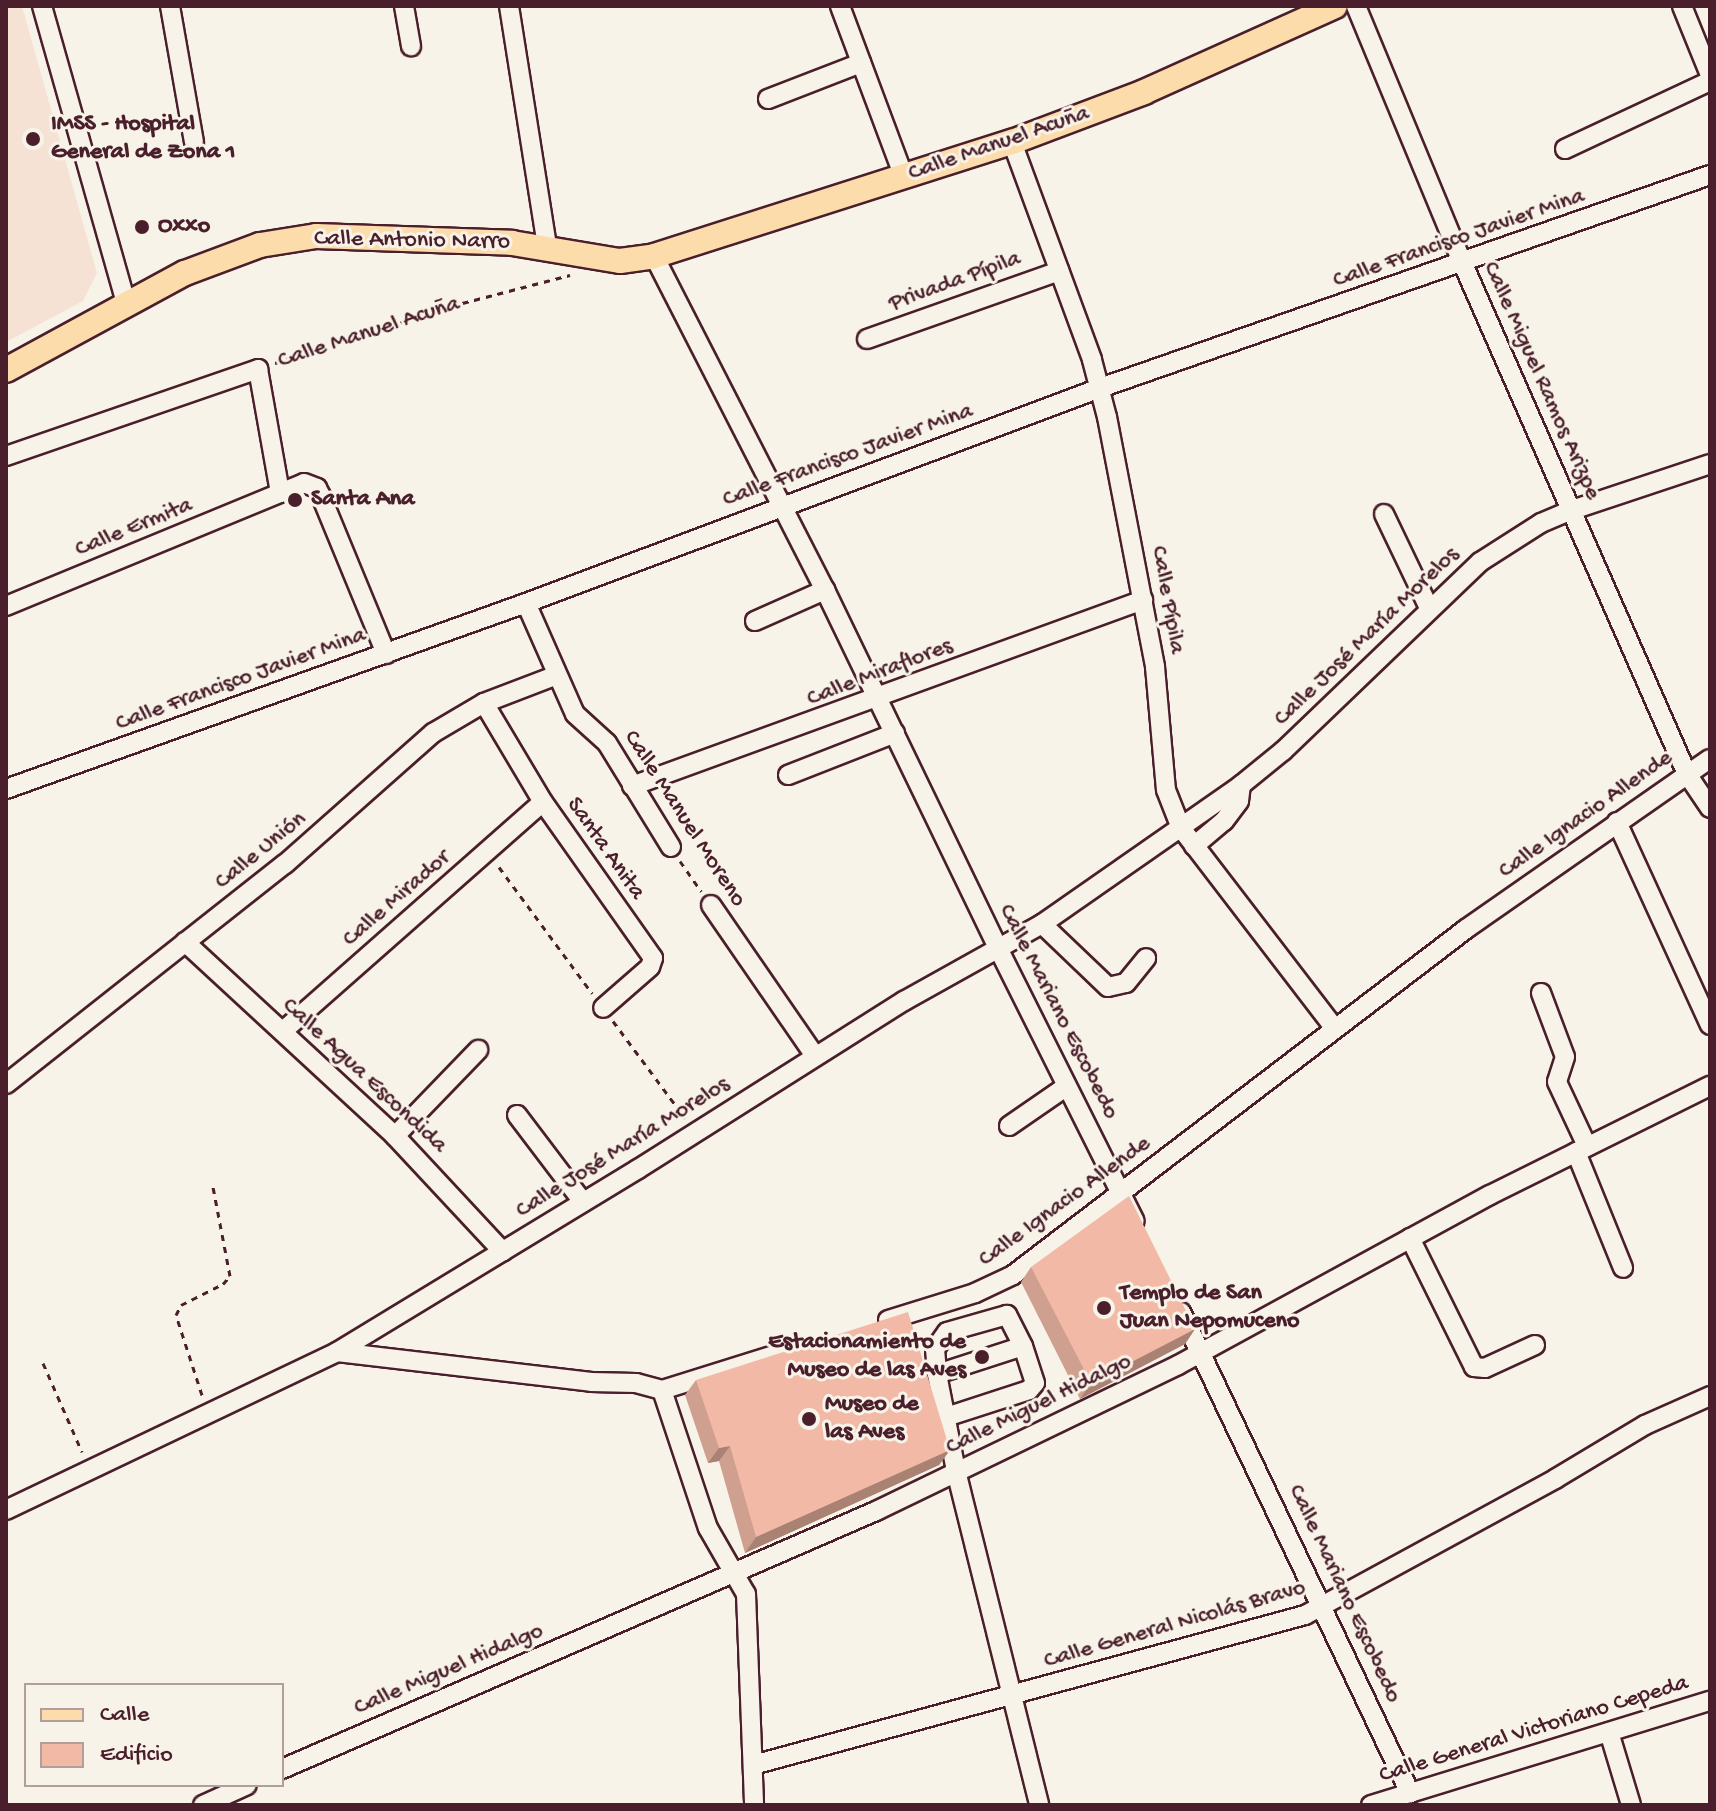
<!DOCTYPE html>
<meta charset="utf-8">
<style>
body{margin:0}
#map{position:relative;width:1716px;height:1811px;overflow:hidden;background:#f7f3e8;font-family:"Gochi Hand",sans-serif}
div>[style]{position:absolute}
.built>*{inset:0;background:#f5e2d4}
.path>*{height:3px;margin-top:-1.5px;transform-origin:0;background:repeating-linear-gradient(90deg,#4a1f2b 0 6px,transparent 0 12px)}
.roads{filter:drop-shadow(2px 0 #4a1f2b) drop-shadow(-2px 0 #4a1f2b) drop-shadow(0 2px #4a1f2b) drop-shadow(0 -2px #4a1f2b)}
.minor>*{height:18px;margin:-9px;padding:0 9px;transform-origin:9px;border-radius:9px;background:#f7f3e8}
.major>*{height:24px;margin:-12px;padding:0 12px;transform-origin:12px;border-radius:12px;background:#fddcac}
.wall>*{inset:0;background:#cf9f8f}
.shaded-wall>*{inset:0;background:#a98274}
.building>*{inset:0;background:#f1b9a6}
.dots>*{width:22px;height:22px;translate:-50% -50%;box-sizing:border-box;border:4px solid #f7f3e8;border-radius:50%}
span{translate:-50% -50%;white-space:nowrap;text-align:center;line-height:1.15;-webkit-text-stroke:6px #f7f3e8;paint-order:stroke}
.poi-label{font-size:24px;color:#4a1f2b;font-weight:700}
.left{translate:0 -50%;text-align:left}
.right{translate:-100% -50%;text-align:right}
.street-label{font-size:24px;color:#4a1f2b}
.frame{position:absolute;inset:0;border:8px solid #4a1f2b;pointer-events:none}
.legend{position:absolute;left:24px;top:1683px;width:260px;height:104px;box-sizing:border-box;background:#f7f3e8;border:2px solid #b29e9c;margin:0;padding:10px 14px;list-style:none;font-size:24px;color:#4a1f2b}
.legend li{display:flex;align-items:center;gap:16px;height:40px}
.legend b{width:40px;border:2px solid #b29e9c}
</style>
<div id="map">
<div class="built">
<i style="clip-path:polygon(6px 6px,22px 6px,97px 273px,83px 301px,6px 342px)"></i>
</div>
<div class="path">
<i style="left:275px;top:363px;width:185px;rotate:-17.9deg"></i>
<i style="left:451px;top:306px;width:123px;rotate:-14.6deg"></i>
<i style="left:680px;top:861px;width:37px;rotate:55deg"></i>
<i style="left:499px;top:867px;width:157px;rotate:53.6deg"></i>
<i style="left:613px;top:1021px;width:121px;rotate:53.4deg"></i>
<i style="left:43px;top:1363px;width:97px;rotate:66.3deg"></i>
<i style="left:202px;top:1395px;width:84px;rotate:-108deg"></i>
<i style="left:176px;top:1315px;width:11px;rotate:-63deg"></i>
<i style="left:181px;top:1305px;width:47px;rotate:-26.6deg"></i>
<i style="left:223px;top:1284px;width:11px;rotate:-49deg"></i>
<i style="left:230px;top:1276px;width:91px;rotate:-100.8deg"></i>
</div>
<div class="roads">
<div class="minor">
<i style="left:42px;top:6px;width:309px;rotate:74.2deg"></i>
<i style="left:170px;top:6px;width:138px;rotate:80deg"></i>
<i style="left:404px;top:6px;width:41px;rotate:80.1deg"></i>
<i style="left:509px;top:6px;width:243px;rotate:81deg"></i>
<i style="left:840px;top:6px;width:183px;rotate:69.5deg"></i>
<i style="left:1356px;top:6px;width:279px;rotate:67.5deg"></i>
<i style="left:1463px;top:264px;width:557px;rotate:66.29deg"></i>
<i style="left:1687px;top:774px;width:41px;rotate:55.9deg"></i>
<i style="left:1682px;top:6px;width:74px;rotate:67.9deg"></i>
<i style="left:768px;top:99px;width:100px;rotate:-21.2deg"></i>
<i style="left:1012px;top:142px;width:232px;rotate:69.8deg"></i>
<i style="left:1092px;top:360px;width:59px;rotate:75.3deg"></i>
<i style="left:1107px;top:417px;width:255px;rotate:79.1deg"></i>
<i style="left:1155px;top:667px;width:123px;rotate:84.9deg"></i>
<i style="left:1166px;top:790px;width:41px;rotate:68.5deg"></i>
<i style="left:1181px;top:828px;width:253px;rotate:52.5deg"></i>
<i style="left:1565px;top:149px;width:160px;rotate:-25.1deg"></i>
<i style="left:654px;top:256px;width:375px;rotate:62.9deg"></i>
<i style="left:825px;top:590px;width:400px;rotate:64.2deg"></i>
<i style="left:999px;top:950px;width:303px;rotate:63.4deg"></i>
<i style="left:867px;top:339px;width:204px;rotate:-19.5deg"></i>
<i style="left:6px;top:456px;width:267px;rotate:-19deg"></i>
<i style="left:258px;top:369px;width:126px;rotate:79.9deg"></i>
<i style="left:1384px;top:514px;width:104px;rotate:64.4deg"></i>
<i style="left:526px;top:603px;width:121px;rotate:66.2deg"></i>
<i style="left:575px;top:714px;width:43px;rotate:42.2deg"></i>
<i style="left:607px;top:743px;width:122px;rotate:58.4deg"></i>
<i style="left:6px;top:606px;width:322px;rotate:-22.4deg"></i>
<i style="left:304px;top:483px;width:14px;rotate:21deg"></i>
<i style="left:317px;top:488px;width:9px;rotate:63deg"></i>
<i style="left:321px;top:496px;width:171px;rotate:67.6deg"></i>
<i style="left:755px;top:621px;width:77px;rotate:-23.9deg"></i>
<i style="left:484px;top:703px;width:115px;rotate:59.2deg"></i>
<i style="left:543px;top:802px;width:191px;rotate:54.8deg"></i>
<i style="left:653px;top:958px;width:9px;rotate:108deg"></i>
<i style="left:650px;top:967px;width:62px;rotate:138.9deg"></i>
<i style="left:788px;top:775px;width:115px;rotate:-21.4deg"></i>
<i style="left:632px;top:786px;width:544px;rotate:-20deg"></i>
<i style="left:6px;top:789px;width:552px;rotate:-19.68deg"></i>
<i style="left:526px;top:603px;width:613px;rotate:-20.53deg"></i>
<i style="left:1100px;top:388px;width:646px;rotate:-19.25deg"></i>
<i style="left:1617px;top:822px;width:223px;rotate:65.4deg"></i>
<i style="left:1194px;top:846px;width:39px;rotate:-40deg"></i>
<i style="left:1224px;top:821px;width:25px;rotate:-53deg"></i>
<i style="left:1239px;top:801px;width:16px;rotate:-83deg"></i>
<i style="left:711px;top:905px;width:183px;rotate:55.4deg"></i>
<i style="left:1042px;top:924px;width:91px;rotate:43.7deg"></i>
<i style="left:1108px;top:987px;width:18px;rotate:-13deg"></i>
<i style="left:1126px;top:983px;width:32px;rotate:-51deg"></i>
<i style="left:185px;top:942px;width:286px;rotate:42.7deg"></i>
<i style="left:395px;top:1136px;width:158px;rotate:47deg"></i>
<i style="left:1541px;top:993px;width:68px;rotate:69.4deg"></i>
<i style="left:1565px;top:1057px;width:26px;rotate:108deg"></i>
<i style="left:1557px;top:1082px;width:71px;rotate:64.9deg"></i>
<i style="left:283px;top:1031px;width:346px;rotate:-41.4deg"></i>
<i style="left:6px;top:1084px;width:355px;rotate:-38.3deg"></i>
<i style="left:285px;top:864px;width:198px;rotate:-41.5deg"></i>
<i style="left:433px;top:733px;width:59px;rotate:-30.5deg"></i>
<i style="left:484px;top:703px;width:78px;rotate:-21deg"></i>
<i style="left:517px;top:1115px;width:109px;rotate:52.8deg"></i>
<i style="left:1009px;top:1126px;width:70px;rotate:-34.6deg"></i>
<i style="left:395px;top:1136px;width:120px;rotate:-46deg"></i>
<i style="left:1576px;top:1152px;width:125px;rotate:67.9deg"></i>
<i style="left:1410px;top:1238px;width:144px;rotate:63.6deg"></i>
<i style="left:1474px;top:1367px;width:11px;rotate:5deg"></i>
<i style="left:1485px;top:1368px;width:55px;rotate:-24.7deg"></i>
<i style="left:1181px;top:1312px;width:533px;rotate:64.54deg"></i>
<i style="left:888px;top:1320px;width:91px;rotate:-17.2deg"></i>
<i style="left:975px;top:1293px;width:42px;rotate:-25.3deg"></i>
<i style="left:1013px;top:1275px;width:570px;rotate:-37.37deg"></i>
<i style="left:1466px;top:929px;width:297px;rotate:-34.9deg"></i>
<i style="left:337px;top:1352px;width:256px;rotate:6.7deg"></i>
<i style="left:591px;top:1382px;width:45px;rotate:1.3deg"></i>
<i style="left:636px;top:1383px;width:27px;rotate:15deg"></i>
<i style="left:662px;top:1390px;width:138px;rotate:-17.3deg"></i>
<i style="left:937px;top:1374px;width:90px;rotate:-18deg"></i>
<i style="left:662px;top:1390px;width:145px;rotate:71.6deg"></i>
<i style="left:708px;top:1528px;width:76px;rotate:60.1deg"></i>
<i style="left:746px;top:1594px;width:211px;rotate:87.8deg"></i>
<i style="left:946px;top:1417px;width:87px;rotate:-18deg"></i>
<i style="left:1029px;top:1390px;width:9px;rotate:-49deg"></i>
<i style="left:1035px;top:1383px;width:39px;rotate:-108deg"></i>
<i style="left:1023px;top:1346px;width:35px;rotate:-117deg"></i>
<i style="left:1007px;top:1315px;width:62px;rotate:164.2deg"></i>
<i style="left:947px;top:1332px;width:21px;rotate:125deg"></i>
<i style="left:935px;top:1349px;width:25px;rotate:85deg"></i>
<i style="left:937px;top:1374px;width:99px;rotate:78.9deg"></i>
<i style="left:956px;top:1471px;width:344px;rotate:76deg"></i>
<i style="left:6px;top:1510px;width:367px;rotate:-25.5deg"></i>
<i style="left:337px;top:1352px;width:352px;rotate:-31.3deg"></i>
<i style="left:638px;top:1169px;width:315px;rotate:-32.3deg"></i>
<i style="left:904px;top:1001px;width:158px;rotate:-29.2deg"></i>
<i style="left:1042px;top:924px;width:243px;rotate:-34.9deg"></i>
<i style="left:1241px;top:785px;width:54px;rotate:-39deg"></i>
<i style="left:1283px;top:751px;width:273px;rotate:-43.8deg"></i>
<i style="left:1480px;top:562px;width:72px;rotate:-32.6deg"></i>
<i style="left:1541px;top:523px;width:34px;rotate:-23deg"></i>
<i style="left:1572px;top:510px;width:145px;rotate:-18.4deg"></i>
<i style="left:1609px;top:1732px;width:76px;rotate:73.2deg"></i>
<i style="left:753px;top:1765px;width:572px;rotate:-15.2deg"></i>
<i style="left:1305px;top:1615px;width:285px;rotate:-28.5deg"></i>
<i style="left:1555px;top:1479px;width:105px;rotate:-31deg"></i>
<i style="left:1645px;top:1425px;width:71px;rotate:-24deg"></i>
<i style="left:282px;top:1769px;width:648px;rotate:-23.48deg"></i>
<i style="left:876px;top:1511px;width:335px;rotate:-25.8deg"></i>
<i style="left:1178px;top:1365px;width:355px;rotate:-28.6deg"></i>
<i style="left:1490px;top:1195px;width:246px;rotate:-26.4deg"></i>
<i style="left:203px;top:1805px;width:48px;rotate:-24.4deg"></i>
<i style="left:1371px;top:1805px;width:355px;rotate:-17.1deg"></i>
</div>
<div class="major">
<i style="left:6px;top:370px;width:204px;rotate:-28.5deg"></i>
<i style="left:185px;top:273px;width:80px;rotate:-20.5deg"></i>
<i style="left:260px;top:245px;width:57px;rotate:-9.1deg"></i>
<i style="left:316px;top:236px;width:196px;rotate:2deg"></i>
<i style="left:512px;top:243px;width:109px;rotate:9.5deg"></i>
<i style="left:620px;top:261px;width:34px;rotate:-8deg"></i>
<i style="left:654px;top:256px;width:376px;rotate:-17.7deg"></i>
<i style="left:1012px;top:142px;width:141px;rotate:-20.7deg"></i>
<i style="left:1144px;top:92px;width:209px;rotate:-24.2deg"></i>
</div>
</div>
<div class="wall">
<i style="clip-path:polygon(1031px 1267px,1195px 1329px,1185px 1344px,1080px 1399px,1021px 1282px)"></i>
<i style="clip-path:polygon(696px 1380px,950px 1450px,939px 1465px,745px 1553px,719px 1461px,708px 1463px,685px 1395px)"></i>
</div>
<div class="shaded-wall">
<i style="clip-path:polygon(1195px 1329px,1185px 1344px,1080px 1399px,1091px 1383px)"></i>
<i style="clip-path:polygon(730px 1446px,719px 1461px,708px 1463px,719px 1448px)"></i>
<i style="clip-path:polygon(950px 1450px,939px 1465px,745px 1553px,756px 1537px)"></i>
</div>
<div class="building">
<i style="clip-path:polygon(1129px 1196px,1195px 1329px,1091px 1383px,1031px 1267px)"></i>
<i style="clip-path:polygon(908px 1312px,950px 1450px,756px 1537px,730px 1446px,719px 1448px,696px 1380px)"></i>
</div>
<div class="dots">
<i style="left:33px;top:139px;background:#4a1f2b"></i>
<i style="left:142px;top:227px;background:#4a1f2b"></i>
<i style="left:295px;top:500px;background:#4a1f2b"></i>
<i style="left:1104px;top:1308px;background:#4a1f2b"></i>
<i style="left:982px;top:1357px;background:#4a1f2b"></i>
<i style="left:809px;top:1419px;background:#4a1f2b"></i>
</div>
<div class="poi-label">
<span class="left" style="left:51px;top:139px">IMSS - Hospital<br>General de Zona 1</span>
<span class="left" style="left:158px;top:227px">Oxxo</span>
<span class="left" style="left:311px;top:500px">Santa Ana</span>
<span class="left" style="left:1120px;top:1308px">Templo de San<br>Juan Nepomuceno</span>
<span class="right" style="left:966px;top:1357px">Estacionamiento de<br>Museo de las Aves</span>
<span class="left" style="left:825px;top:1419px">Museo de<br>las Aves</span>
</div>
<div class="street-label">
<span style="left:999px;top:144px;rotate:-19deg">Calle Manuel Acuña</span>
<span style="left:1459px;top:239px;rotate:-19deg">Calle Francisco Javier Mina</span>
<span style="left:412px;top:241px;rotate:1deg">Calle Antonio Narro</span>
<span style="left:955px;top:282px;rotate:-20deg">Privada Pípila</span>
<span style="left:369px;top:333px;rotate:-18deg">Calle Manuel Acuña</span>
<span style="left:1541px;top:381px;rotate:66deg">Calle Miguel Ramos Arizpe</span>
<span style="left:848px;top:456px;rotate:-20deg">Calle Francisco Javier Mina</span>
<span style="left:134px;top:528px;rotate:-22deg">Calle Ermita</span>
<span style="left:1167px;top:600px;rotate:80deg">Calle Pípila</span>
<span style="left:1367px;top:637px;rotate:-44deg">Calle José María Morelos</span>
<span style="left:880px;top:673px;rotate:-21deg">Calle Miraflores</span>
<span style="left:241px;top:680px;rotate:-20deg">Calle Francisco Javier Mina</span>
<span style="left:1586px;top:815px;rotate:-35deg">Calle Ignacio Allende</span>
<span style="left:684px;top:819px;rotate:57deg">Calle Manuel Moreno</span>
<span style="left:605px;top:849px;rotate:55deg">Santa Anita</span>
<span style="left:261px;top:851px;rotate:-39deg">Calle Unión</span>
<span style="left:397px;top:899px;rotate:-41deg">Calle Mirador</span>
<span style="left:1058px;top:1012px;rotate:63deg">Calle Mariano Escobedo</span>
<span style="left:364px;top:1076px;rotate:43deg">Calle Agua Escondida</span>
<span style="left:623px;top:1148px;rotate:-32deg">Calle José María Morelos</span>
<span style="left:1065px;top:1202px;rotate:-36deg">Calle Ignacio Allende</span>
<span style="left:1039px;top:1405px;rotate:-26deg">Calle Miguel Hidalgo</span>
<span style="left:1344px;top:1594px;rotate:65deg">Calle Mariano Escobedo</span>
<span style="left:1175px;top:1625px;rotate:-16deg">Calle General Nicolás Bravo</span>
<span style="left:449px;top:1670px;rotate:-23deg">Calle Miguel Hidalgo</span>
<span style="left:1534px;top:1730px;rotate:-17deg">Calle General Victoriano Cepeda</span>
</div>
<div class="frame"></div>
<ul class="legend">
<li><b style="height:10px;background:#fddcac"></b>Calle</li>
<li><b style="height:22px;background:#f1b9a6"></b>Edificio</li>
</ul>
</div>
